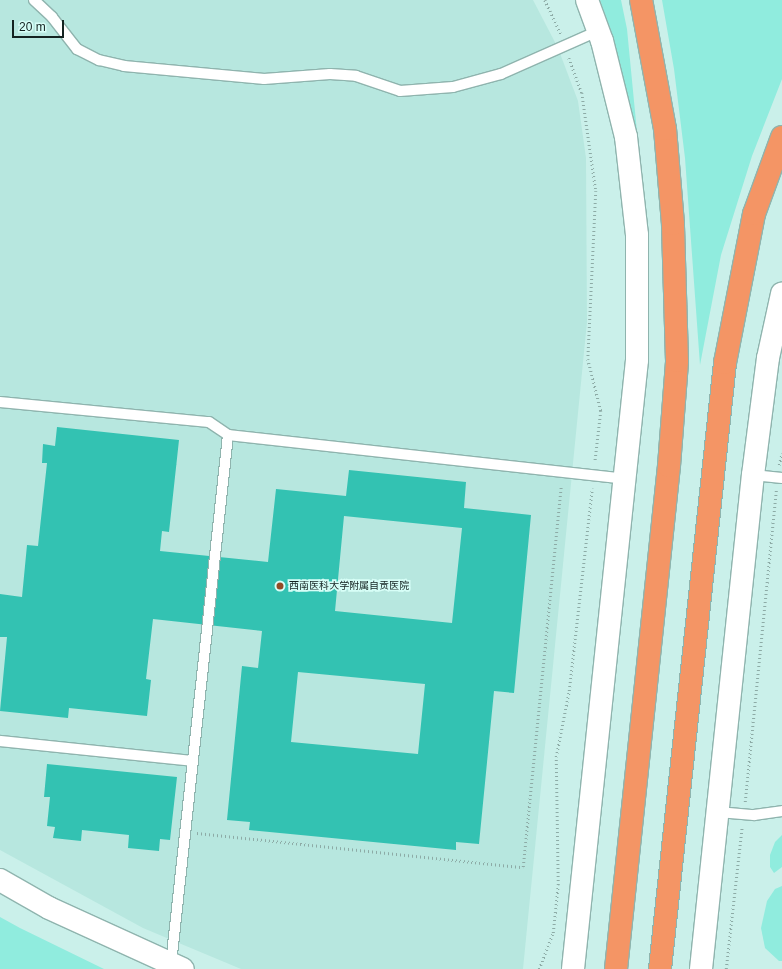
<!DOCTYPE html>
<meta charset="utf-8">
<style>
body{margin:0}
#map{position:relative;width:782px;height:969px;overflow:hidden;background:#caf0ea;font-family:Helvetica,"Noto Sans SC",sans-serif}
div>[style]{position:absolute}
.built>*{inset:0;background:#b7e7df}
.green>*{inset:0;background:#90ecde}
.building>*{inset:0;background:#33c2b2}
.path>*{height:2.5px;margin-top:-1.25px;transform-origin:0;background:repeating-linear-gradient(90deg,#8daba6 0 1px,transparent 0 4px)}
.roads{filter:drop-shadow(1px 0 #8fb4ae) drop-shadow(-1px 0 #8fb4ae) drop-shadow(0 1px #8fb4ae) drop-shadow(0 -1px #8fb4ae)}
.lane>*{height:10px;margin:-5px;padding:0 5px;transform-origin:5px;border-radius:5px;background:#fff}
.secondary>*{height:22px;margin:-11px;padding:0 11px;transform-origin:11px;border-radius:11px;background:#fff}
.highway>*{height:22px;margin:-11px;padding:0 11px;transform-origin:11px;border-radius:11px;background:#f49565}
.dots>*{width:11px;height:11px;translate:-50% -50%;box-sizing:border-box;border:2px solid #d7fef7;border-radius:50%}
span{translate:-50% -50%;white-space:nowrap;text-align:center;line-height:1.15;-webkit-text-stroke:3.5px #d7fef7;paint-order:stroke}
.poi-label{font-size:10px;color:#142321}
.left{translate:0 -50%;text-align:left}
.scale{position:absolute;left:12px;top:20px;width:52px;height:18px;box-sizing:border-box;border:2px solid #142321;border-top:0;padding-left:5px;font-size:12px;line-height:14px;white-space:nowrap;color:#142321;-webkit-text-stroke:3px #d7fef7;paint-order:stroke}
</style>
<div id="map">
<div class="built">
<i style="clip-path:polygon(0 0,533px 0,558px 48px,578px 101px,586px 158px,587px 322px,523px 969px,241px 969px,143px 928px,0 850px)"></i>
</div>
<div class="green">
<i style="clip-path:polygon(600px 0,621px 0,627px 29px,637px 132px,611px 31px)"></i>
<i style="clip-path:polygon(662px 0,782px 0,782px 79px,752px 156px,721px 255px,700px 365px,685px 158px,674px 69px)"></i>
<i style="clip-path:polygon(782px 835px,782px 867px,774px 873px,770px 867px,770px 855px,775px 842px)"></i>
<i style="clip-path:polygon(782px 886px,782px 961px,779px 961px,765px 948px,761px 928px,767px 901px,775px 889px)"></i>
<i style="clip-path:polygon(0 917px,20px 928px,104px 969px,0 969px)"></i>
</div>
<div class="building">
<i style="clip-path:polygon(evenodd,57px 427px,179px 440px,169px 532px,162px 531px,160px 551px,268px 562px,276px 489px,346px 496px,349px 470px,466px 482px,464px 508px,531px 515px,514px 693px,494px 691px,479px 844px,456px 842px,456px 850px,249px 830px,250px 822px,227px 820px,242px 666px,258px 668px,262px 631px,153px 619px,146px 679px,151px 680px,147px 716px,69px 708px,68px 718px,0 711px,7px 637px,0 637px,0 594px,22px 597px,27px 545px,38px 546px,47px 463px,42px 463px,43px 444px,55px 446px,57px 427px,344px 516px,462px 528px,452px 623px,335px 611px,344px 516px,57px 427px,298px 672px,425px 684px,418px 754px,291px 742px,298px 672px)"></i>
<i style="clip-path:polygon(47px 764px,177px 777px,170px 840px,160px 839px,159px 851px,128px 848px,129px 835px,82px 830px,81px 841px,53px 838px,55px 827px,47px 826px,50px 797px,44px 797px)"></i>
</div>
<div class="path">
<i style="left:545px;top:0;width:38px;rotate:65deg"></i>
<i style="left:569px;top:58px;width:37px;rotate:70deg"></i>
<i style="left:582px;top:93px;width:99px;rotate:81.9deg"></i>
<i style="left:596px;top:191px;width:168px;rotate:92.7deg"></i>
<i style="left:588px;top:359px;width:54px;rotate:76deg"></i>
<i style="left:601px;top:411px;width:52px;rotate:96.6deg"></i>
<i style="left:779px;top:465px;width:12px;rotate:-76deg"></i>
<i style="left:745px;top:802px;width:314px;rotate:-84.3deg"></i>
<i style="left:197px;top:833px;width:328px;rotate:6deg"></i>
<i style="left:523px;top:867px;width:384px;rotate:-84.3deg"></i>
<i style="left:539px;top:969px;width:39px;rotate:-69deg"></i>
<i style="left:553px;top:933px;width:48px;rotate:-84.1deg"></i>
<i style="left:558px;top:885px;width:128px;rotate:-90.9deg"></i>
<i style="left:556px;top:757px;width:67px;rotate:-78.9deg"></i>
<i style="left:569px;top:691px;width:204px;rotate:-83.5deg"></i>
<i style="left:726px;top:969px;width:144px;rotate:-83.6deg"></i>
</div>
<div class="roads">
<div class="lane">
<i style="left:34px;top:0;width:25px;rotate:43deg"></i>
<i style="left:52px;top:17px;width:41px;rotate:52deg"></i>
<i style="left:77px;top:49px;width:25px;rotate:27deg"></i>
<i style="left:99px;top:60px;width:26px;rotate:13deg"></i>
<i style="left:124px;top:66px;width:141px;rotate:5.3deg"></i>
<i style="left:264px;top:79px;width:66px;rotate:-4.3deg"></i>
<i style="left:330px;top:74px;width:26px;rotate:4deg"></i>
<i style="left:356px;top:76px;width:46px;rotate:18.8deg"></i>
<i style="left:400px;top:91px;width:53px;rotate:-4.3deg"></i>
<i style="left:453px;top:87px;width:50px;rotate:-15.2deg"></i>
<i style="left:501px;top:74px;width:106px;rotate:-23.9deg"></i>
<i style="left:0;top:402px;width:210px;rotate:5.5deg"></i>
<i style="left:209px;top:422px;width:23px;rotate:34deg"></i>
<i style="left:228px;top:435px;width:399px;rotate:6.3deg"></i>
<i style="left:753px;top:475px;width:29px;rotate:6deg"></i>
<i style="left:0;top:741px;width:193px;rotate:5.9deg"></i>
<i style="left:718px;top:812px;width:36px;rotate:5deg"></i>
<i style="left:754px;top:815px;width:28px;rotate:-8deg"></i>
<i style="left:171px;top:964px;width:532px;rotate:-83.85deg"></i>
</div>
<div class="secondary">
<i style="left:0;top:880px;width:56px;rotate:29.7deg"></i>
<i style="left:49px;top:908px;width:147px;rotate:24.5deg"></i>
<i style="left:573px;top:969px;width:612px;rotate:-84deg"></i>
<i style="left:637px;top:360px;width:125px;rotate:-90deg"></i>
<i style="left:637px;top:235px;width:99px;rotate:-96.4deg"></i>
<i style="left:626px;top:137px;width:99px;rotate:-104deg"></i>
<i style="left:602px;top:41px;width:44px;rotate:-110.1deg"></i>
<i style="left:701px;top:969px;width:497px;rotate:-84deg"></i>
<i style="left:753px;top:475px;width:118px;rotate:-82.7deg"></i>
<i style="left:768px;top:358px;width:66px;rotate:-77.7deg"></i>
</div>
<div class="highway">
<i style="left:616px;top:969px;width:506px;rotate:-83.99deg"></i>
<i style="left:669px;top:466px;width:105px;rotate:-85.6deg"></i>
<i style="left:677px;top:361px;width:137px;rotate:-91.7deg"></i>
<i style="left:673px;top:224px;width:95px;rotate:-94.8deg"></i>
<i style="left:665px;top:129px;width:131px;rotate:-100.5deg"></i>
<i style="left:660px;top:969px;width:609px;rotate:-83.88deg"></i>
<i style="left:725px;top:363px;width:152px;rotate:-79deg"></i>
<i style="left:754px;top:214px;width:82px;rotate:-70deg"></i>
</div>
</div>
<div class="dots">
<i style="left:280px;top:586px;background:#924b25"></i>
</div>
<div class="poi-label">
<span class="left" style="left:289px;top:586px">西南医科大学附属自贡医院</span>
</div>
<div class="scale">20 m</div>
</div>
